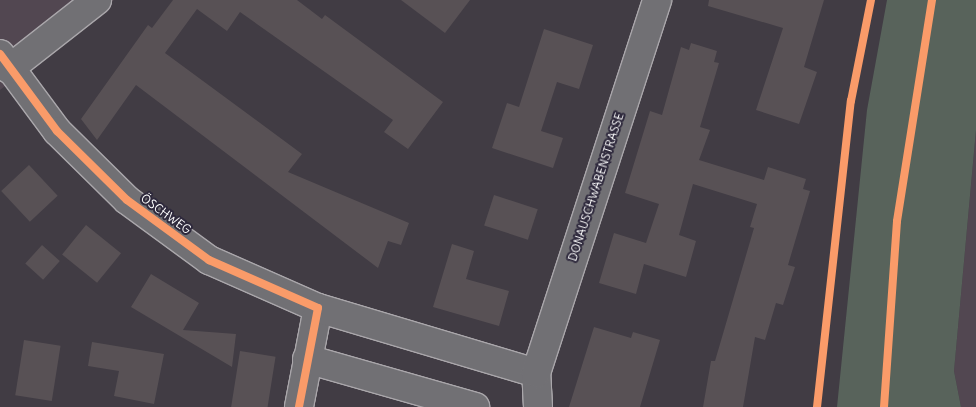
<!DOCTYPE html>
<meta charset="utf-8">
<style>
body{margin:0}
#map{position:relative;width:976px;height:407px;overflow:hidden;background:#413c44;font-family:Delius,sans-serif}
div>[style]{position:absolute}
.built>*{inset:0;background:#524751}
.green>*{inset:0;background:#58635b}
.building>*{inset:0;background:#585155;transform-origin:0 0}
.path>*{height:3px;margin-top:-1.5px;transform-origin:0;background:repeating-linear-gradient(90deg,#7a787d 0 1px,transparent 0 5px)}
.roads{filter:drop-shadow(1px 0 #aaa7ab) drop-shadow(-1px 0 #aaa7ab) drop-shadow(0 1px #aaa7ab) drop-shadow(0 -1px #aaa7ab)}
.minor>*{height:28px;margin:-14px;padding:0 14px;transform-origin:14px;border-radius:14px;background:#717074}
.cycleway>*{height:8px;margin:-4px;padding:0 4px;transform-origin:4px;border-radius:4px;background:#fa9b69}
span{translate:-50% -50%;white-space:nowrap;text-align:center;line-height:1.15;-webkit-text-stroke:4px #2f2a3d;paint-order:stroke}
.street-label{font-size:12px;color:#fff}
</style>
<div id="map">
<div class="built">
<i style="clip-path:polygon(0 0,114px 0,0 90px)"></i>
<i style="clip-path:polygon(976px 130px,976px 407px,961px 407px,954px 371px)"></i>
</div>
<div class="green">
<i style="clip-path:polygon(887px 0,976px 0,976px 130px,954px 371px,961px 407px,837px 407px,867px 110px)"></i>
</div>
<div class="building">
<i style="clip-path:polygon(173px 0,297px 0,322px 19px,325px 15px,443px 102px,408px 149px,384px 132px,393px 120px,240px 12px,227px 31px,197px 9px,165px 53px,302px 154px,288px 172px,409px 223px,401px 245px,388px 241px,378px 268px,136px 85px,97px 140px,81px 119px,148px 25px,152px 28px)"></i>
<i style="clip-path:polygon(401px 0,470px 0,445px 33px)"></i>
<i style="clip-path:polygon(709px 0,824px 0,804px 67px,817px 72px,799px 124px,756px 110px,783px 28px,708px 6px)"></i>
<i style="clip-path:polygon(544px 29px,593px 45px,579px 89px,557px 82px,541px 131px,563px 138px,553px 168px,492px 148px,507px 103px,519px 107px)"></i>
<i style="clip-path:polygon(691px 43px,717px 51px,714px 62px,719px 63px,700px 127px,710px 130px,699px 160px,764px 180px,768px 167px,806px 179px,803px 189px,810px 191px,788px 265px,795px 267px,783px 305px,776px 303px,765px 340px,755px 337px,743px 407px,703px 407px,711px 361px,715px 361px,754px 228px,750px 227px,757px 204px,693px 184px,679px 235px,696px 241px,686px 277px,644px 264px,636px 294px,599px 283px,614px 233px,646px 243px,659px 204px,625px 193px,650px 111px,662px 115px,681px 47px,689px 50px)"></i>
<i style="left:29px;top:165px;width:42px;height:38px;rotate:47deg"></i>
<i style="left:494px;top:195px;width:46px;height:32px;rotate:18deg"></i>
<i style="left:86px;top:225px;width:45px;height:38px;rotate:39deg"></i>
<i style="clip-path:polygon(452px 244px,474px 251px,466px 279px,509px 291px,499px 326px,433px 307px)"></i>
<i style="left:42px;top:245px;width:24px;height:25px;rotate:42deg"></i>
<i style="clip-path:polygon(151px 274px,199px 303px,183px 330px,236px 334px,232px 367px,131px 307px)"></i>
<i style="clip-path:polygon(594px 327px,631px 338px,633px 332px,660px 340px,640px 407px,569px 407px)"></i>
<i style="left:24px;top:340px;width:37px;height:56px;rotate:9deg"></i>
<i style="clip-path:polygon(92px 342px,164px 354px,154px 404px,114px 396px,119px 371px,88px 366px)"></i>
<i style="left:240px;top:351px;width:36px;height:57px;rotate:9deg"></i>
</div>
<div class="path">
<i style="left:817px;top:407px;width:308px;rotate:-83.7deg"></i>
<i style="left:851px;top:101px;width:103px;rotate:-78.8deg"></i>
</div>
<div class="roads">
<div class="minor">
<i style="left:0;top:54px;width:96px;rotate:53.5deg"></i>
<i style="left:57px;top:131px;width:98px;rotate:44.6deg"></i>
<i style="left:127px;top:200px;width:102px;rotate:36.2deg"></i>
<i style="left:209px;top:260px;width:119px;rotate:23.8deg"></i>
<i style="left:318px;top:308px;width:101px;rotate:100.9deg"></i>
<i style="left:9px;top:69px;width:112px;rotate:-38.1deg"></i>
<i style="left:318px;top:308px;width:227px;rotate:16.6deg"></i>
<i style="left:307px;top:359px;width:175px;rotate:15.9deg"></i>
<i style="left:538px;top:407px;width:34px;rotate:-93deg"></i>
<i style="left:536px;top:373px;width:392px;rotate:-72deg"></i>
</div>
</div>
<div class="cycleway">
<i style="left:0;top:54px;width:96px;rotate:53.5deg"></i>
<i style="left:57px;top:131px;width:98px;rotate:44.6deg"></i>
<i style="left:127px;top:200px;width:102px;rotate:36.2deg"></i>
<i style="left:209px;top:260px;width:119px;rotate:23.8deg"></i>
<i style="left:318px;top:308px;width:101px;rotate:100.9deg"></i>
<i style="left:817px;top:407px;width:308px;rotate:-83.7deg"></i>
<i style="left:851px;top:101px;width:103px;rotate:-78.8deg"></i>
<i style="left:884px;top:407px;width:186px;rotate:-86deg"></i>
<i style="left:897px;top:221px;width:224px;rotate:-81deg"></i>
</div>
<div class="street-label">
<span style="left:596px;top:187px;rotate:-72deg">DONAUSCHWABENSTRASSE</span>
<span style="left:166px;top:214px;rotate:36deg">ÖSCHWEG</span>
</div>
</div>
